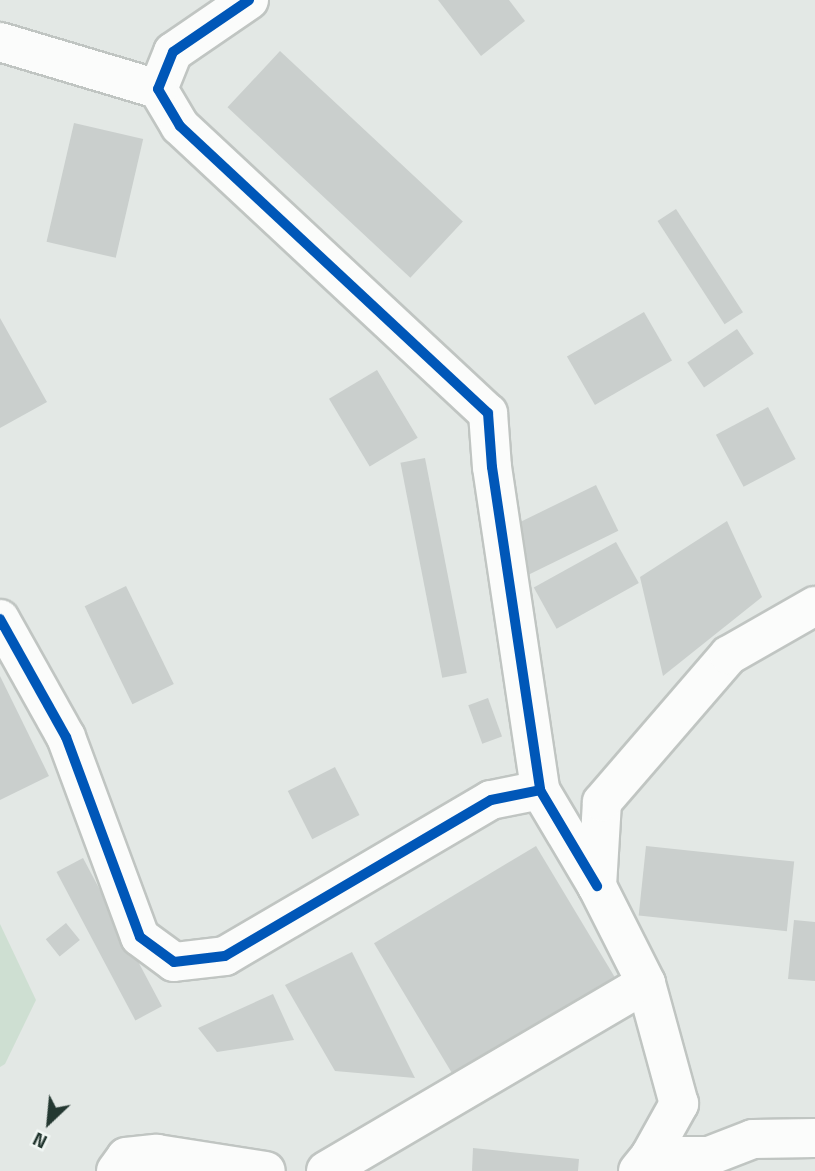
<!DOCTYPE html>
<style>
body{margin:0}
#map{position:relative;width:815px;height:1171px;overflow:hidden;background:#e3e8e5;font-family:"Titillium Web",sans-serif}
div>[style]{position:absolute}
.green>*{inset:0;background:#cedfd2}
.building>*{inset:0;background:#cacfcd;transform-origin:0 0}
.roads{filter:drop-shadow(2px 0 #c0c5c2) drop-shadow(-2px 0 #c0c5c2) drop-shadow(0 2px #c0c5c2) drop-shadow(0 -2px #c0c5c2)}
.minor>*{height:38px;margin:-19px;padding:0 19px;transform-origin:19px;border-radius:19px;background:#fbfcfb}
.cycleway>*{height:10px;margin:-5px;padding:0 5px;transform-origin:5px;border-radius:5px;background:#0057b8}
span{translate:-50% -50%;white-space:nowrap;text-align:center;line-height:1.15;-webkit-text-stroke:5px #f1f7f4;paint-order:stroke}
.north{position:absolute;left:14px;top:1087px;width:70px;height:70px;-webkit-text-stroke:5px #f1f7f4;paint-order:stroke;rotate:206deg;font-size:19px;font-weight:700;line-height:28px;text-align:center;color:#243831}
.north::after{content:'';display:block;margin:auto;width:24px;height:32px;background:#243831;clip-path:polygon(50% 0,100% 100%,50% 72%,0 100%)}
</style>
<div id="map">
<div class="green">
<i style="clip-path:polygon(0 924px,36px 1000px,5px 1064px,0 1067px)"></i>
</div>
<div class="building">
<i style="clip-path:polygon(438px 0,509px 0,525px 21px,481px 56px)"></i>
<i style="left:280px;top:51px;width:250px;height:77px;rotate:43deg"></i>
<i style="left:74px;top:123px;width:71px;height:122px;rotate:13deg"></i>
<i style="left:676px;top:209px;width:123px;height:22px;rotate:57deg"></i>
<i style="left:644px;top:312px;width:56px;height:89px;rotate:60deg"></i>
<i style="clip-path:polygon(0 318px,47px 402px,0 428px)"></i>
<i style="left:737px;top:329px;width:30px;height:60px;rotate:56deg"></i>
<i style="left:377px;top:370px;width:79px;height:56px;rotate:59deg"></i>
<i style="left:768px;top:407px;width:59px;height:59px;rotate:62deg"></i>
<i style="left:425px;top:458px;width:219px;height:25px;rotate:79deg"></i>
<i style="left:596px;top:485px;width:51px;height:100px;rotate:64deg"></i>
<i style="clip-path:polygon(727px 521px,762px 597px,663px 676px,640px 577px)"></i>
<i style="left:616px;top:542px;width:47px;height:94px;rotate:61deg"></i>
<i style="left:126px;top:586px;width:109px;height:46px;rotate:64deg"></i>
<i style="clip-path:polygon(0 676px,49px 776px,0 800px)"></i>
<i style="left:488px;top:698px;width:41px;height:21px;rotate:70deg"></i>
<i style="left:335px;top:767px;width:54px;height:53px;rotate:63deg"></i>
<i style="left:536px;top:846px;width:165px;height:189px;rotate:59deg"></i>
<i style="left:646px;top:846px;width:149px;height:70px;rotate:6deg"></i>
<i style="left:83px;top:858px;width:168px;height:30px;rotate:62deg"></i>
<i style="clip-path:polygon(794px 920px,815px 922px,815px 981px,788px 979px)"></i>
<i style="left:66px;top:923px;width:22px;height:26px;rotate:51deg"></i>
<i style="clip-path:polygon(352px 952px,415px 1078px,335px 1071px,285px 985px)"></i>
<i style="clip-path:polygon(273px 994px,294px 1040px,217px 1052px,198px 1028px)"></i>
<i style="clip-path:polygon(473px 1148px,579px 1159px,578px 1171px,472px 1171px)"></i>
</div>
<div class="roads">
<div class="minor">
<i style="left:249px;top:0;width:92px;rotate:145.6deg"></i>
<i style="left:173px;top:52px;width:40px;rotate:112deg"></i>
<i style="left:158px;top:89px;width:43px;rotate:59.3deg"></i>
<i style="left:180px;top:126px;width:421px;rotate:43deg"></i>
<i style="left:488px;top:413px;width:54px;rotate:85.8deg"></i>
<i style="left:492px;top:467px;width:327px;rotate:81.5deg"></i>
<i style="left:0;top:42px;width:165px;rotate:16.6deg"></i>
<i style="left:0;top:619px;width:135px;rotate:60.8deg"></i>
<i style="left:66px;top:737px;width:213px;rotate:69.7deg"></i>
<i style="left:140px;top:937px;width:42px;rotate:36.3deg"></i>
<i style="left:174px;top:962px;width:51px;rotate:-6.7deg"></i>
<i style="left:225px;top:956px;width:308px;rotate:-30.4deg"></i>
<i style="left:491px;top:800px;width:50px;rotate:-11.5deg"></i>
<i style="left:540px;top:790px;width:112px;rotate:59.3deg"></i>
<i style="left:650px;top:1156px;width:59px"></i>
<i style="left:709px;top:1156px;width:47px;rotate:-21.1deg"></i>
<i style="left:753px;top:1139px;width:62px;rotate:-0.9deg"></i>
<i style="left:116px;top:1171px;width:17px;rotate:-54deg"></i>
<i style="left:126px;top:1157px;width:31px;rotate:-6deg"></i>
<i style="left:157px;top:1154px;width:110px;rotate:8.9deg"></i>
<i style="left:326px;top:1171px;width:371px;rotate:-30.4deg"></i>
<i style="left:638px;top:1171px;width:19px;rotate:-51deg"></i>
<i style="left:650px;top:1156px;width:60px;rotate:-60.9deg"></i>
<i style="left:679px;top:1104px;width:125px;rotate:-105.3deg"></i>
<i style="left:646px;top:983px;width:109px;rotate:-116.8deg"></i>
<i style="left:597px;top:886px;width:84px;rotate:-86.6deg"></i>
<i style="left:602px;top:802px;width:194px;rotate:-49.2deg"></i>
<i style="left:729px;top:655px;width:99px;rotate:-29.7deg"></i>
</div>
</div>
<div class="cycleway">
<i style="left:249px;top:0;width:92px;rotate:145.6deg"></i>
<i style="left:173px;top:52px;width:40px;rotate:112deg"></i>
<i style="left:158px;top:89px;width:43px;rotate:59.3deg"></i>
<i style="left:180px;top:126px;width:421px;rotate:43deg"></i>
<i style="left:488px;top:413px;width:54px;rotate:85.8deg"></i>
<i style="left:492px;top:467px;width:327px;rotate:81.5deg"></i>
<i style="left:0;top:619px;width:135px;rotate:60.8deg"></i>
<i style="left:66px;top:737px;width:213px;rotate:69.7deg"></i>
<i style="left:140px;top:937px;width:42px;rotate:36.3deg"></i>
<i style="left:174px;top:962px;width:51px;rotate:-6.7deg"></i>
<i style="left:225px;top:956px;width:308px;rotate:-30.4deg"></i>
<i style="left:491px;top:800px;width:50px;rotate:-11.5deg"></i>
<i style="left:540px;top:790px;width:112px;rotate:59.3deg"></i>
</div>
<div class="north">N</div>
</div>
